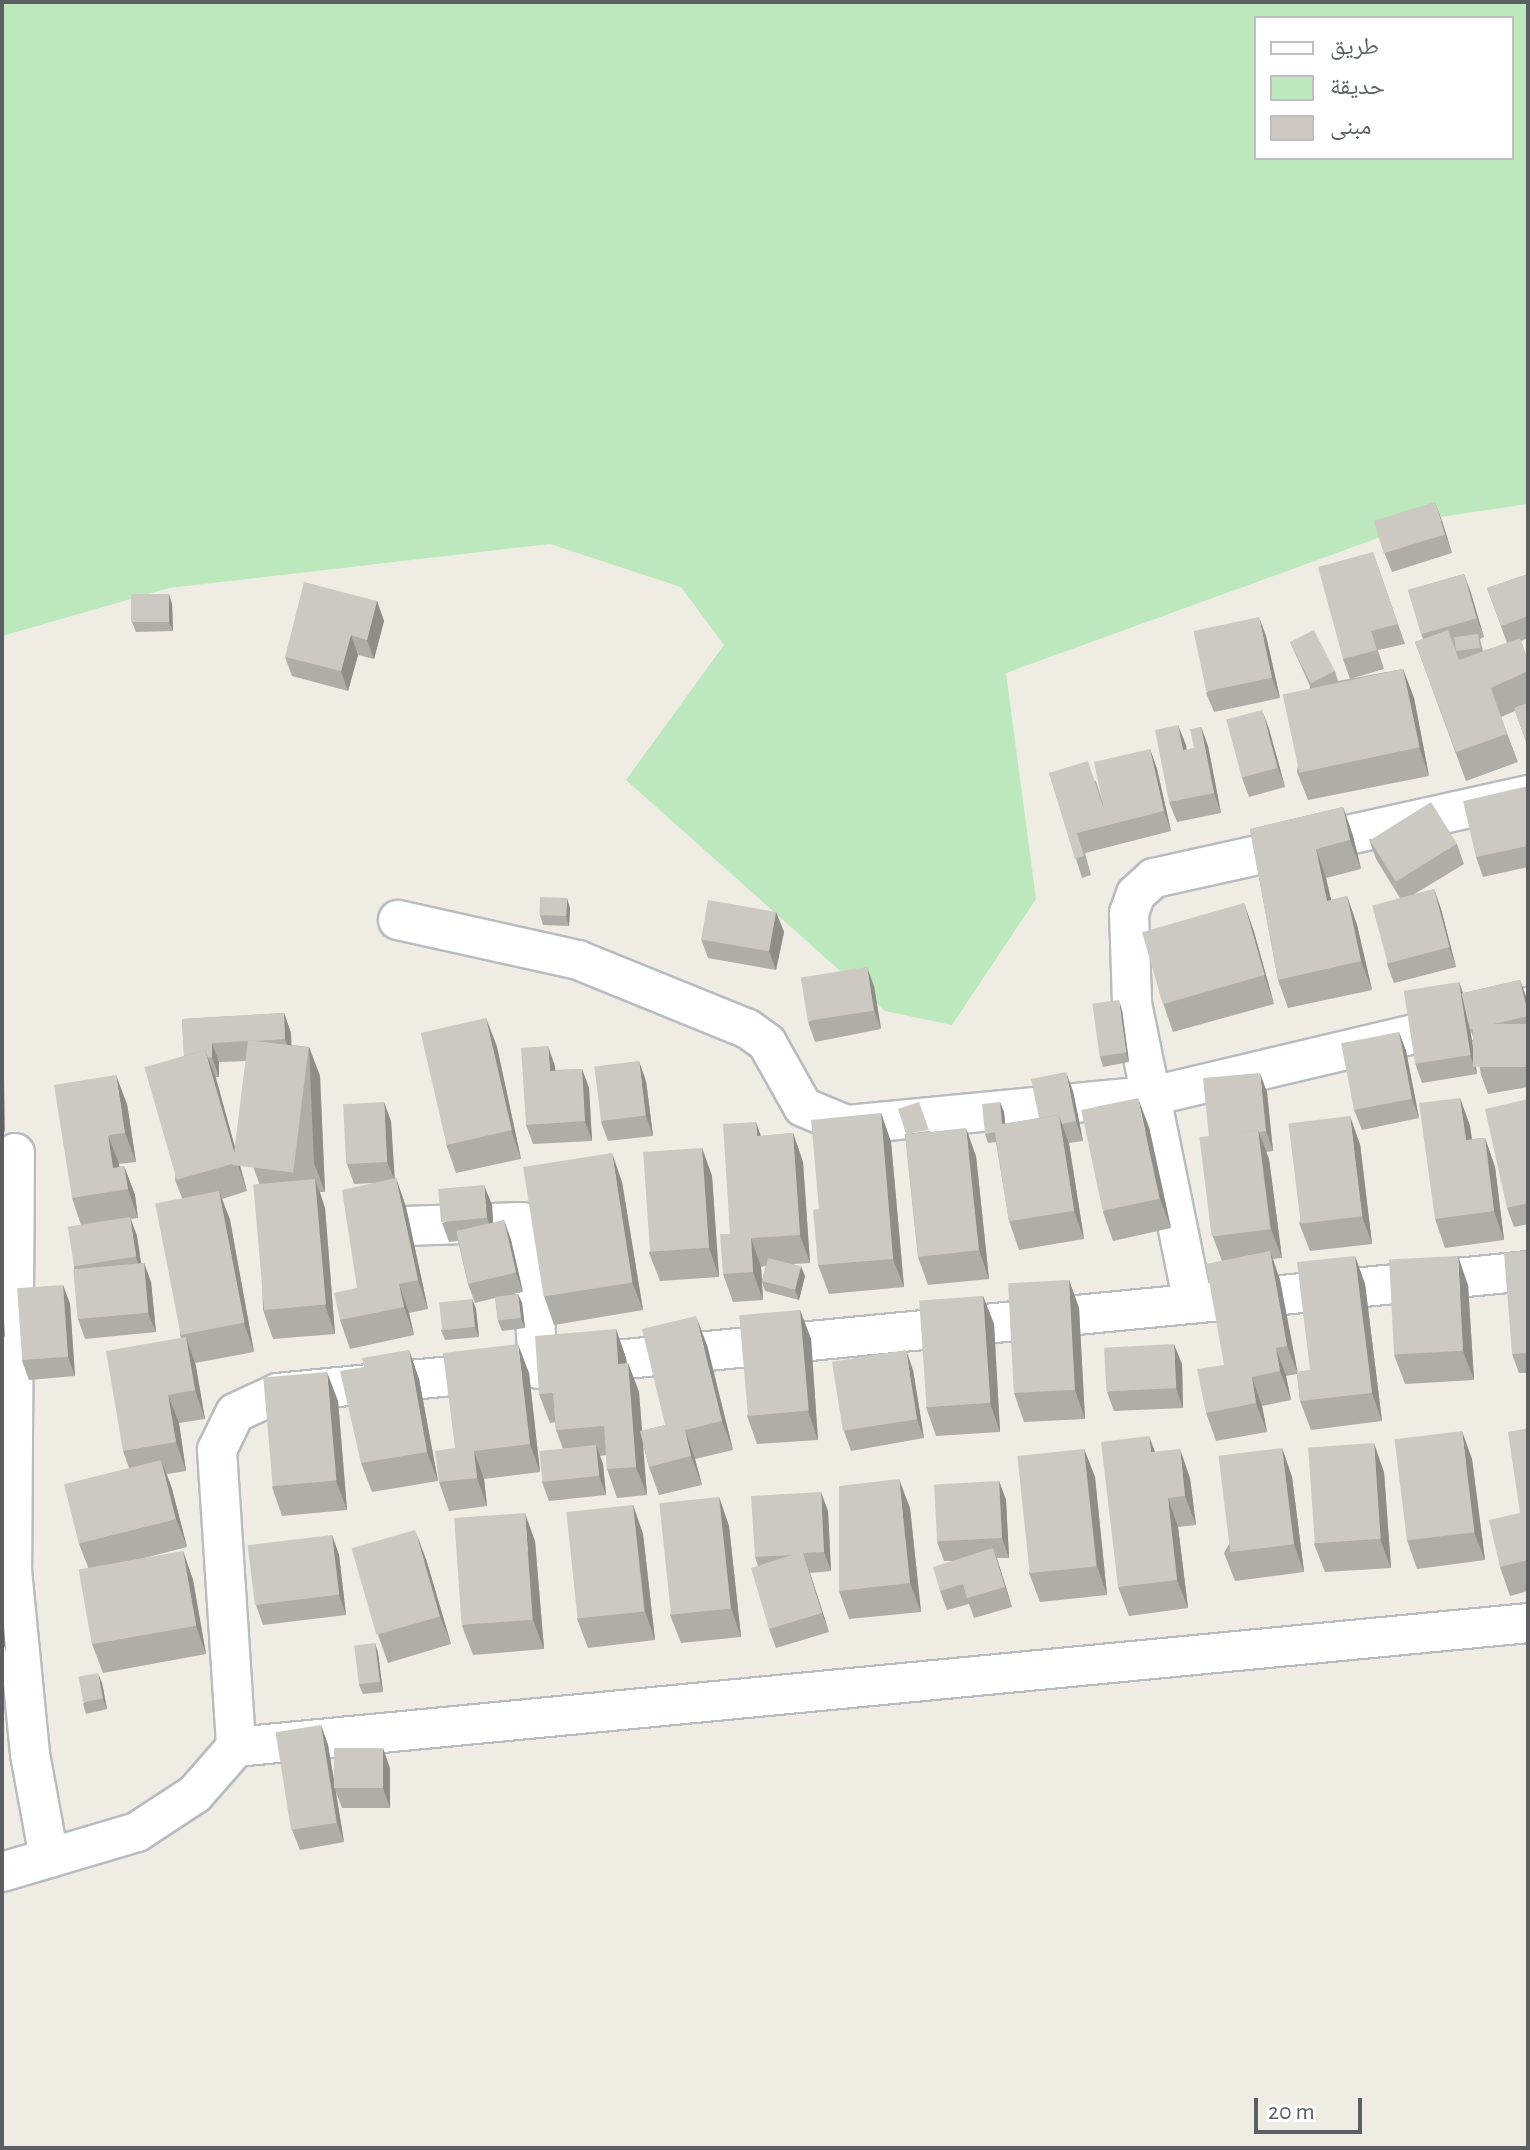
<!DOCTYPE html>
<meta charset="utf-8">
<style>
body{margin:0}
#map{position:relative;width:1530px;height:2150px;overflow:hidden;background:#efece3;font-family:"Alegreya Sans","Noto Naskh Arabic",sans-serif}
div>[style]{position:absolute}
.green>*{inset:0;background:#bde8bd}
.roads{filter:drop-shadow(2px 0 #b8bbc0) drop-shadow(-2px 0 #b8bbc0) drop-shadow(0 2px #b8bbc0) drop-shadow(0 -2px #b8bbc0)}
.street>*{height:38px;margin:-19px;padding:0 19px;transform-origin:19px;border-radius:19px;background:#fff}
.wall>*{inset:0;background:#afada7}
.shaded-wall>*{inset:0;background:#8f8d88}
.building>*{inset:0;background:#ccc9c2;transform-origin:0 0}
span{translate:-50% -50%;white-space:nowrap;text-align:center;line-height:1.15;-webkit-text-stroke:6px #fff;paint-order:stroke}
.frame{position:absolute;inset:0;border:4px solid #5b5f64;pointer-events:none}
.legend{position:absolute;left:1254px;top:16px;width:260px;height:144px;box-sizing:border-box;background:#fff;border:2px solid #bdbfc1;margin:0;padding:10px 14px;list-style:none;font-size:24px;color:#5b5f64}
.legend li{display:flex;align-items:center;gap:16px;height:40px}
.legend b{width:40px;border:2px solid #bdbfc1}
.scale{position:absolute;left:1254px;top:2098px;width:108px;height:36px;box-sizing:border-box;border:4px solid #5b5f64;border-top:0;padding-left:10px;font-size:24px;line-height:28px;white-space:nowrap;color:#5b5f64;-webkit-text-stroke:6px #fff;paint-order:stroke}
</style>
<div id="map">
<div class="green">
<i style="clip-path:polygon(evenodd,2px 2px,1528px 2px,1528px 504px,1433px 518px,1006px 673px,1036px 899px,952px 1025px,885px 1011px,626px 780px,724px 645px,681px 587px,550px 544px,169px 588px,2px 636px,2px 2px,1256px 18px,1512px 18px,1512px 158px,1256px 158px,1256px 18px)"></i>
</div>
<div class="roads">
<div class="street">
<i style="left:398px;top:920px;width:184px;rotate:12.5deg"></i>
<i style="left:578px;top:960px;width:183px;rotate:22.1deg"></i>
<i style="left:748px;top:1029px;width:24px;rotate:36deg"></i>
<i style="left:767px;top:1043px;width:73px;rotate:60.6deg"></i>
<i style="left:803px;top:1107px;width:47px;rotate:22.7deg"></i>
<i style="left:846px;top:1125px;width:311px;rotate:-5.5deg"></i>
<i style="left:1156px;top:1095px;width:382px;rotate:-13.3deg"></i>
<i style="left:15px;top:1153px;width:417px;rotate:90.4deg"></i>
<i style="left:12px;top:1570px;width:185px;rotate:84.4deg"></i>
<i style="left:30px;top:1754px;width:106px;rotate:79.6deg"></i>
<i style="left:405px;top:1226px;width:117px;rotate:-2deg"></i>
<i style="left:522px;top:1222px;width:29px;rotate:72deg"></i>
<i style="left:531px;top:1250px;width:119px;rotate:86.6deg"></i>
<i style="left:1528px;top:1271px;width:1256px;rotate:174.43deg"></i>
<i style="left:278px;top:1393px;width:47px;rotate:155.1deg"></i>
<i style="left:235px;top:1413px;width:41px;rotate:115.9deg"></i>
<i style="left:217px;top:1450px;width:298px;rotate:86.3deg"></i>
<i style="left:236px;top:1747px;width:1298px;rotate:-5.48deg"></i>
<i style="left:1193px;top:1303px;width:307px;rotate:-101.5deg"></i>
<i style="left:1132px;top:1002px;width:89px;rotate:-91.9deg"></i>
<i style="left:1129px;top:913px;width:20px;rotate:-70deg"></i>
<i style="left:1136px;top:894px;width:24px;rotate:-42deg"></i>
<i style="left:1154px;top:878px;width:383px;rotate:-12.5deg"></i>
<i style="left:2px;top:1872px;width:141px;rotate:-16.5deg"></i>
<i style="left:137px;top:1832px;width:69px;rotate:-33.2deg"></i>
<i style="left:195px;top:1794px;width:62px;rotate:-48.9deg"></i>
</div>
</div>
<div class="wall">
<i style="clip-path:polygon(1442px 521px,1452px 553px,1392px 572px,1384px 552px)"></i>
<i style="clip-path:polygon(1373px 552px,1405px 644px,1378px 650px,1384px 669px,1350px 679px,1343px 659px)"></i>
<i style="clip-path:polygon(1464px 574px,1484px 637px,1480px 639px,1483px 651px,1507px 643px,1487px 588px,1528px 574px,1528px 638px,1521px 641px,1528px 661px,1528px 747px,1515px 711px,1501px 717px,1518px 762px,1466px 781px,1415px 642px,1423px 639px,1408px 590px)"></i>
<i style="clip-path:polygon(377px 601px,384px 621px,374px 659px,358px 655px,348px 691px,292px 676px,285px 657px)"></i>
<i style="clip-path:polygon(172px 604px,173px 631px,136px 632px,132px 622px)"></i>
<i style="clip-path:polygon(1266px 636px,1280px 698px,1214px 712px,1206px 693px)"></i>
<i style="clip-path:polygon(1290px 642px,1335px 671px,1338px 681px,1403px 669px,1414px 698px,1429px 776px,1308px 800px,1297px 772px,1310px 686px)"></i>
<i style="clip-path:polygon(1178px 725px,1186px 750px,1194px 748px,1201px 727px,1208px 746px,1221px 813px,1177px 822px,1169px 802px)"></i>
<i style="clip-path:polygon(1269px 729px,1285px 787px,1249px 797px,1242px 778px)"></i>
<i style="clip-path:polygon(1150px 749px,1157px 769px,1171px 831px,1085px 853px,1091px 875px,1082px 878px,1049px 773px,1096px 781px,1102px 800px)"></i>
<i style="clip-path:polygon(1528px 786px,1528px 867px,1483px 877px,1476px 857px)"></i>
<i style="clip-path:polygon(1343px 807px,1353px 836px,1361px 869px,1326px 878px,1331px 900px,1347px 896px,1357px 925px,1372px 990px,1288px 1008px,1278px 980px,1250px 829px)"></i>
<i style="clip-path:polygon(1369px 839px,1457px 844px,1464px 864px,1413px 895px,1434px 889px,1441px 909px,1456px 967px,1394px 983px,1387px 964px,1400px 898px,1376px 859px)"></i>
<i style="clip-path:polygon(1244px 903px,1254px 932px,1274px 1004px,1173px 1032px,1163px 1003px)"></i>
<i style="clip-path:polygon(570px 908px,569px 926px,543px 925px,540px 915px)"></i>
<i style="clip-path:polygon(776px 912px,784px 932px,776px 970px,708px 958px,701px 939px)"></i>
<i style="clip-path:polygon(1520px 980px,1528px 1002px,1528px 1087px,1488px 1094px,1481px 1075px,1476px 1047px,1470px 1028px,1477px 1074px,1422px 1083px,1415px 1063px,1459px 982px,1463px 993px)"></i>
<i style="clip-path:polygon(874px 986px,881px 1029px,815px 1042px,808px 1022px)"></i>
<i style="clip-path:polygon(1122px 1010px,1129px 1062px,1103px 1067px,1100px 1057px)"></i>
<i style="clip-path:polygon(284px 1013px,291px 1033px,291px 1045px,309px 1047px,320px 1076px,325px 1192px,320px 1192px,325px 1208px,335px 1334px,273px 1339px,263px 1310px,259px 1183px,253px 1166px,249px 1061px,219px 1062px,219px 1077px,215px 1077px,247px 1191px,222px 1199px,230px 1220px,254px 1352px,195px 1363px,205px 1419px,179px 1423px,186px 1471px,167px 1474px,172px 1489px,187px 1547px,90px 1572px,79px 1544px,129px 1468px,123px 1451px,181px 1338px,180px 1335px,182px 1198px,175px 1180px,184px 1056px,182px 1019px)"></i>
<i style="clip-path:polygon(486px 1018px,497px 1047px,521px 1159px,456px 1173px,446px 1144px)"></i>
<i style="clip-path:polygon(1399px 1032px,1406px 1051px,1419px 1118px,1362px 1130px,1354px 1110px)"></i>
<i style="clip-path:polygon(555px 1066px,555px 1070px,582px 1069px,589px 1088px,592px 1141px,533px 1144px,526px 1125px)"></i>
<i style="clip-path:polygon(646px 1081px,653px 1136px,608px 1141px,601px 1122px)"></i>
<i style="clip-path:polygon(1073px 1091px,1083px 1141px,1069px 1143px,1084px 1239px,1019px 1250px,1009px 1221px,996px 1142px,988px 1143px,985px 1134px,1000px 1102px,1004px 1112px,1005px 1124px,1039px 1118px)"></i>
<i style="clip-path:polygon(1267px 1092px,1273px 1151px,1266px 1152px,1269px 1159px,1282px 1258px,1273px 1259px,1280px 1280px,1297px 1372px,1310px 1370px,1355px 1256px,1365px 1284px,1382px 1421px,1311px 1430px,1300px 1401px,1297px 1374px,1286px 1376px,1291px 1400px,1262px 1406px,1267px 1432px,1216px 1441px,1206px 1413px,1224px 1365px,1222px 1261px,1213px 1237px,1209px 1137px)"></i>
<i style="clip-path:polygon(1460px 1098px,1470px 1126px,1472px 1139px,1485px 1138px,1495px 1167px,1504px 1240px,1445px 1248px,1435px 1219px)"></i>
<i style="clip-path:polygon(1528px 1099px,1528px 1224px,1514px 1227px,1507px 1208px)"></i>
<i style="clip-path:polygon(127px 1104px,136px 1162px,119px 1164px,119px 1167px,124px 1166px,135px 1195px,138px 1218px,130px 1219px,137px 1236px,141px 1263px,144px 1263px,151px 1282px,156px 1332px,85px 1339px,78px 1319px,74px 1267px,81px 1225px,72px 1198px)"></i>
<i style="clip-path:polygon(881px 1113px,891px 1142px,904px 1287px,829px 1294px,818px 1265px,819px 1209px)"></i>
<i style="clip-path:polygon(391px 1121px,394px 1179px,396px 1178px,406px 1207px,428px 1309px,409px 1313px,414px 1335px,350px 1349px,340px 1320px,357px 1288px,376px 1183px,354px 1184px,347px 1164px)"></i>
<i style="clip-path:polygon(1149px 1127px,1171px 1228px,1113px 1241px,1103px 1212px)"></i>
<i style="clip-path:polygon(929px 1131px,976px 1156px,989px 1279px,928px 1285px,918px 1257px,905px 1134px)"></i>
<i style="clip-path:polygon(evenodd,793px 1133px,803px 1162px,810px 1263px,794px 1264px,805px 1276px,799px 1300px,765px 1291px,762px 1282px,763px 1300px,733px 1302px,723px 1274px,730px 1234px,761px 1136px,793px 1133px,766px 1266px,762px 1280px,761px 1267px,766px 1266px)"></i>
<i style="clip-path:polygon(1360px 1144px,1372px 1244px,1310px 1251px,1299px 1223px)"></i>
<i style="clip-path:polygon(702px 1148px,712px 1176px,719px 1277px,660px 1281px,649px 1253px)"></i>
<i style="clip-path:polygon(622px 1182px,643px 1310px,554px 1325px,544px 1296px)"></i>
<i style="clip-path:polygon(492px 1205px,493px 1223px,504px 1220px,511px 1240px,523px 1292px,513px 1294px,518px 1294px,522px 1303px,525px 1328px,502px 1331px,498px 1321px,495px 1298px,475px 1303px,468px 1284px,458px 1241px,449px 1242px,442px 1223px)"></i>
<i style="clip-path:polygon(1528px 1251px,1528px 1373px,1519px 1373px,1512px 1354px)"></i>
<i style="clip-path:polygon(1069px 1280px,1079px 1308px,1085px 1419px,1024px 1422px,1014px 1393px)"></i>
<i style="clip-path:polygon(63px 1285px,70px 1304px,75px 1376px,29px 1380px,22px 1361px)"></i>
<i style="clip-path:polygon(1468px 1285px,1474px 1380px,1405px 1384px,1394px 1355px)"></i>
<i style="clip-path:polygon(983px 1296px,994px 1324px,1000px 1432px,936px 1436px,926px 1407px)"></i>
<i style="clip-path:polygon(472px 1299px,476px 1309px,479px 1337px,445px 1340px,441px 1330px)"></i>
<i style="clip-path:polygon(800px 1310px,811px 1339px,818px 1440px,757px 1444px,747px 1416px)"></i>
<i style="clip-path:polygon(616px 1329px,626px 1358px,627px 1363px,628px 1363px,639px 1392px,642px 1431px,665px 1425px,707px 1345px,733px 1450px,695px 1459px,702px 1485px,659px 1495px,649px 1467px,642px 1441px,647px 1495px,617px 1498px,607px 1469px,606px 1455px,600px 1456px,603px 1464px,606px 1495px,549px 1501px,542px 1482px,563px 1449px,556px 1430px,555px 1422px,550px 1423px,539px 1394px)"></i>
<i style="clip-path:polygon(409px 1350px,419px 1379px,438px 1481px,372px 1492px,361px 1463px,364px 1367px)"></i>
<i style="clip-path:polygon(1182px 1364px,1183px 1408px,1114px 1411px,1107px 1392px)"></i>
<i style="clip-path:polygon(913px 1370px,924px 1438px,851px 1451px,844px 1431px)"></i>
<i style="clip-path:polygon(529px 1373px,540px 1472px,484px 1479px,487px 1506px,449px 1511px,439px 1482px,455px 1448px)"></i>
<i style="clip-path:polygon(338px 1401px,347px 1510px,282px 1516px,272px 1487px)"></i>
<i style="clip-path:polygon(1528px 1428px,1528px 1591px,1510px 1596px,1500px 1567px,1520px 1513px)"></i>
<i style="clip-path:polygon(1282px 1448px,1292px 1477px,1304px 1572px,1235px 1581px,1224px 1553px)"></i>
<i style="clip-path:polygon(1084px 1449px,1095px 1477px,1107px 1595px,1040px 1602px,1029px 1573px)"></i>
<i style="clip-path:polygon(1155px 1452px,1190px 1478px,1196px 1525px,1178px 1527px,1188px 1608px,1129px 1616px,1118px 1587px)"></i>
<i style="clip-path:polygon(1472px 1459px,1485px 1560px,1417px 1569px,1407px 1540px)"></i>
<i style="clip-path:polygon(1384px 1472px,1391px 1568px,1325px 1572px,1314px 1544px)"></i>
<i style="clip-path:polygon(999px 1481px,1006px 1500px,1009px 1558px,997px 1558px,1012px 1607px,974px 1618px,969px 1604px,947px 1610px,940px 1591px,953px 1561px,944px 1561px,937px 1542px)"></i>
<i style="clip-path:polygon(719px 1497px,729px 1526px,741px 1637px,681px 1643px,670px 1615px)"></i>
<i style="clip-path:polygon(633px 1505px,643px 1534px,655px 1640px,588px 1648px,577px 1619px)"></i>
<i style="clip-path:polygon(910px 1508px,921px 1612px,849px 1619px,839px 1591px)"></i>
<i style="clip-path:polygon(828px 1511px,831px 1571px,810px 1573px,829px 1632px,776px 1648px,769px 1629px,758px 1566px,755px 1557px)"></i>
<i style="clip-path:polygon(332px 1535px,339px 1555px,346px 1615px,263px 1625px,256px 1605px)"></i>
<i style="clip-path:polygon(535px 1541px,544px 1649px,473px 1655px,462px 1626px)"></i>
<i style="clip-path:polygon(183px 1551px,193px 1580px,206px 1654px,103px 1673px,92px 1644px)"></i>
<i style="clip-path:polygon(426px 1559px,451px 1644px,388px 1663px,378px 1635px)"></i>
<i style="clip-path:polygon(375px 1643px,378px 1653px,383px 1692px,363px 1694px,359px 1685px)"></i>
<i style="clip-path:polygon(102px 1683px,107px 1709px,86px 1714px,83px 1704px)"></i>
<i style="clip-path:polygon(321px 1725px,328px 1745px,335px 1785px,390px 1768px,390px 1808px,342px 1808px,336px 1792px,344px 1842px,300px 1850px,292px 1830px)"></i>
</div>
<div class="shaded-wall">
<i style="clip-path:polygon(1435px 502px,1442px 521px,1452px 553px,1445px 534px)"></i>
<i style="clip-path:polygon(1464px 574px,1471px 593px,1484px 637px,1477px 618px)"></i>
<i style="clip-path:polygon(169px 594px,172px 604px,173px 631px,169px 622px)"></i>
<i style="clip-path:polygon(377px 601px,384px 621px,374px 659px,367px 640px)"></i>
<i style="clip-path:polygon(1259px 617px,1266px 636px,1280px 698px,1272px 678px)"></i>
<i style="clip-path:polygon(351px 635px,358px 655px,348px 691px,341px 671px)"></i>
<i style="clip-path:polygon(1403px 669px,1414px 698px,1429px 776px,1419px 747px)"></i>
<i style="clip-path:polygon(1262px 710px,1269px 729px,1285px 787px,1278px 768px)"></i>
<i style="clip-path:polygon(1178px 725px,1186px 745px,1190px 770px,1183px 750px)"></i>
<i style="clip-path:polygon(1201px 727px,1208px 746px,1221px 813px,1214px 793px)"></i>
<i style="clip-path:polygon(1150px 749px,1157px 769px,1171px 831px,1164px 811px)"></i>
<i style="clip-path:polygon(1343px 807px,1353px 836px,1361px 869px,1350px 840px)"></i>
<i style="clip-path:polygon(1316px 849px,1326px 878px,1338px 929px,1327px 901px)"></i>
<i style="clip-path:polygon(1434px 889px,1441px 909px,1456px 967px,1449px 947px)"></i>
<i style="clip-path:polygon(1347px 896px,1357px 925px,1372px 990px,1361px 961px)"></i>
<i style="clip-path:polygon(567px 898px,570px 908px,569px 926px,566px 916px)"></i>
<i style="clip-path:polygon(1244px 903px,1254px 932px,1274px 1004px,1264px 975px)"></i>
<i style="clip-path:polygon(776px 912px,784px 932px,776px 970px,769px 951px)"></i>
<i style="clip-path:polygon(867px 967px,874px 986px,881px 1029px,874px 1010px)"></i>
<i style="clip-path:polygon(1520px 980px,1528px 1002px,1528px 1013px)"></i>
<i style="clip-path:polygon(1459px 982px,1466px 1002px,1477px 1074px,1470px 1055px)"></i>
<i style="clip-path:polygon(1119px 1000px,1122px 1010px,1129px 1062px,1126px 1053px)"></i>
<i style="clip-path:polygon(284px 1013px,291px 1033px,292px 1059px,285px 1039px)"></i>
<i style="clip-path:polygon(486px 1018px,497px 1047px,521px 1159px,511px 1130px)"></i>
<i style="clip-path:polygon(1399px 1032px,1406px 1051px,1419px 1118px,1412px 1099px)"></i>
<i style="clip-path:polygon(212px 1043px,219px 1062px,219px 1077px,212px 1057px)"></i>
<i style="clip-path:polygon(548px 1046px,555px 1066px,557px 1090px,550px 1071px)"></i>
<i style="clip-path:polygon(309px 1047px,320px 1076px,325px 1192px,314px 1163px)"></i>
<i style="clip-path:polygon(205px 1050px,216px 1078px,247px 1191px,237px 1163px)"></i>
<i style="clip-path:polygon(639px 1061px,646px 1081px,653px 1136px,646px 1116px)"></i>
<i style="clip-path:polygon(582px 1069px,589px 1088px,592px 1141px,585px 1121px)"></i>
<i style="clip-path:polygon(1066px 1072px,1073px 1091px,1083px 1141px,1076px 1121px)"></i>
<i style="clip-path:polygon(1260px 1073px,1267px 1092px,1273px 1151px,1266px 1131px)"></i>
<i style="clip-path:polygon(116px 1075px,127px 1104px,136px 1162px,125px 1133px)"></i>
<i style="clip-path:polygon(2px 1076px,4px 1082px,5px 1133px,2px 1125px)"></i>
<i style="clip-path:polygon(1138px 1098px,1149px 1127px,1171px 1228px,1160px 1199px)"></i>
<i style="clip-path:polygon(1460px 1098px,1470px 1126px,1476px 1169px,1466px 1140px)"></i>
<i style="clip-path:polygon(384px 1102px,391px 1121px,395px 1181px,387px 1162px)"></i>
<i style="clip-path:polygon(1000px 1102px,1004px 1112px,1007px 1141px,1003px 1131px)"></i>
<i style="clip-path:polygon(881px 1113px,891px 1142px,904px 1287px,893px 1259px)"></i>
<i style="clip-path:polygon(1059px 1115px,1069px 1144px,1084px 1239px,1074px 1211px)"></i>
<i style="clip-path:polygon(1350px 1116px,1360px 1144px,1372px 1244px,1362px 1216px)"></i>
<i style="clip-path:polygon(756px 1122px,766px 1150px,757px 1136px)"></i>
<i style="clip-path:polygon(966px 1128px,976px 1156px,989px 1279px,979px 1250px)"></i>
<i style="clip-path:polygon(1258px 1130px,1269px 1159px,1282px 1258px,1271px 1229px)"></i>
<i style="clip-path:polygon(793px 1133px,803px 1162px,810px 1263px,800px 1235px)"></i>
<i style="clip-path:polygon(108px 1135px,119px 1164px,123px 1190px,113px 1168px)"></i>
<i style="clip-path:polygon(1485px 1138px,1495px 1167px,1504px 1240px,1494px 1211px)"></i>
<i style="clip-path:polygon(702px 1148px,712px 1176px,719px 1277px,709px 1248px)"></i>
<i style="clip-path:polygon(612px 1153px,622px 1182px,643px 1310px,632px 1282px)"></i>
<i style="clip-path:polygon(124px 1166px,135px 1195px,138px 1218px,128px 1189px)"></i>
<i style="clip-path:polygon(396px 1178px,406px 1207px,428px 1309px,418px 1280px)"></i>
<i style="clip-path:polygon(315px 1179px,325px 1208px,335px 1334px,325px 1305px)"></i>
<i style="clip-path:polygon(484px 1185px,492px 1205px,494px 1237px,487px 1218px)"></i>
<i style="clip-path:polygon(219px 1191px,230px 1220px,254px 1352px,244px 1323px)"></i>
<i style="clip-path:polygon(2px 1194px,3px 1197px,2px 1239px)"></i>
<i style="clip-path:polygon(130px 1217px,137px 1236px,143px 1277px,136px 1257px)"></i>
<i style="clip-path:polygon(504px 1220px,511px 1240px,523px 1292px,516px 1273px)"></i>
<i style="clip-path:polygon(751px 1238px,761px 1267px,763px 1300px,753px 1272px)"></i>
<i style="clip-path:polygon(1270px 1251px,1280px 1280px,1298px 1374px,1287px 1346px)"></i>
<i style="clip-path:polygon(1355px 1256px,1365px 1284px,1382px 1421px,1372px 1393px)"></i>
<i style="clip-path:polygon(1458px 1256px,1468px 1285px,1474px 1380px,1463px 1351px)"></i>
<i style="clip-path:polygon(144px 1263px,151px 1282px,156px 1332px,148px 1313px)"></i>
<i style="clip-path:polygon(801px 1266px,805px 1276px,799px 1300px,795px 1290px)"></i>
<i style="clip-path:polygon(1069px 1280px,1079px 1308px,1085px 1419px,1075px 1390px)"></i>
<i style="clip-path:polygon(399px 1284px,409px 1313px,414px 1335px,404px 1307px)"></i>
<i style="clip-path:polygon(63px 1285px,70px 1304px,75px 1376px,68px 1357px)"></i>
<i style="clip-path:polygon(2px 1288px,5px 1338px,2px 1330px)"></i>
<i style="clip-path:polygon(518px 1294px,522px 1303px,525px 1328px,521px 1318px)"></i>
<i style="clip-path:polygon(983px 1296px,994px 1324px,1000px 1432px,990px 1403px)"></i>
<i style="clip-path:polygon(472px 1299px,476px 1309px,479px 1337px,475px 1327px)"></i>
<i style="clip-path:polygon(800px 1310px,811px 1339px,818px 1440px,808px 1411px)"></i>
<i style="clip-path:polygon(696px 1316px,707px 1345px,733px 1450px,722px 1421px)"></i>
<i style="clip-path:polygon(616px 1329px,626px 1358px,629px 1393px,618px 1364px)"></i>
<i style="clip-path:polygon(186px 1337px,196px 1366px,205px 1419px,195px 1390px)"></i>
<i style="clip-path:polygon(518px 1344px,529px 1373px,540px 1472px,530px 1444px)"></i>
<i style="clip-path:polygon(1174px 1344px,1182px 1364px,1183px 1408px,1176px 1388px)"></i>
<i style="clip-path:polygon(1276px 1348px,1286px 1376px,1291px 1400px,1280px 1371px)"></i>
<i style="clip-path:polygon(409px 1350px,419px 1379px,438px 1481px,427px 1452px)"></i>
<i style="clip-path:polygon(906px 1350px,913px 1370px,924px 1438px,917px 1419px)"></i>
<i style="clip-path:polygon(628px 1363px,639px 1392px,647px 1495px,636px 1467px)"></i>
<i style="clip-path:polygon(327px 1372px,338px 1401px,347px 1510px,336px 1481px)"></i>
<i style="clip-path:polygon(1252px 1377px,1262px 1406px,1267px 1432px,1256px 1403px)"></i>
<i style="clip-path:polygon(168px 1395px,179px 1423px,186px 1471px,176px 1442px)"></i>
<i style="clip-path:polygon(685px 1430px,695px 1459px,702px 1485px,691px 1456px)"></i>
<i style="clip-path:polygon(1462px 1431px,1472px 1459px,1485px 1560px,1474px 1532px)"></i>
<i style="clip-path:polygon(1149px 1436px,1160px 1465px,1151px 1452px)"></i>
<i style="clip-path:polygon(1374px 1443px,1384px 1472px,1391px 1568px,1380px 1539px)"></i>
<i style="clip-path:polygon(596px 1445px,603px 1464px,606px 1495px,599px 1476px)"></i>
<i style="clip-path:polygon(1282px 1448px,1292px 1477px,1304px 1572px,1294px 1544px)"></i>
<i style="clip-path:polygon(1084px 1449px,1095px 1477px,1107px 1595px,1097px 1566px)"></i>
<i style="clip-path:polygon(1180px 1449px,1190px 1478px,1196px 1525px,1185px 1496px)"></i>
<i style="clip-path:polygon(474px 1451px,484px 1479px,487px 1506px,477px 1478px)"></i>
<i style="clip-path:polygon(161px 1460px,172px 1489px,187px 1547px,176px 1519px)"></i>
<i style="clip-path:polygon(899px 1479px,910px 1508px,921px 1612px,910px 1583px)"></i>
<i style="clip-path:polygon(999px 1481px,1006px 1500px,1009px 1558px,1002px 1538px)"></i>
<i style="clip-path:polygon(821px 1492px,828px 1511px,831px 1571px,824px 1552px)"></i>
<i style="clip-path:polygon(719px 1497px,729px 1526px,741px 1637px,731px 1608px)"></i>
<i style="clip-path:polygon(1168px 1498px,1178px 1527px,1188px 1608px,1177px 1580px)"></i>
<i style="clip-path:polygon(633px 1505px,643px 1534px,655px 1640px,645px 1611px)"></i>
<i style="clip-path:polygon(525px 1513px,535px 1541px,544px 1649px,533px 1620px)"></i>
<i style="clip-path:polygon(415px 1530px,426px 1559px,451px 1644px,440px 1616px)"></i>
<i style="clip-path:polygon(332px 1535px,339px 1555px,346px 1615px,339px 1595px)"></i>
<i style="clip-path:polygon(993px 1548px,1000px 1568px,1012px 1607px,1005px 1587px)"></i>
<i style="clip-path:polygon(183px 1551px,193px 1580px,206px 1654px,196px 1626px)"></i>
<i style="clip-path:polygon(803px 1553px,810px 1573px,829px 1632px,822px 1613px)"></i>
<i style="clip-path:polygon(2px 1602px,6px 1651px,2px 1641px)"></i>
<i style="clip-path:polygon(375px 1643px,378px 1653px,383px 1692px,380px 1682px)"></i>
<i style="clip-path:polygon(98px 1673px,102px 1683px,107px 1709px,103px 1699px)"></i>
<i style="clip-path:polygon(321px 1725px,328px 1745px,344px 1842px,337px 1823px)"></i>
<i style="clip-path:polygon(383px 1748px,390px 1768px,390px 1808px,383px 1788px)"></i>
</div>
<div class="building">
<i style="left:1435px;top:502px;width:34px;height:64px;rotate:73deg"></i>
<i style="clip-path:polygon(1373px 552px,1398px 624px,1371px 631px,1377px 650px,1343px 659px,1318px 567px)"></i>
<i style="left:1464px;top:574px;width:46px;height:58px;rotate:74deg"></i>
<i style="clip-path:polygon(1528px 574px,1528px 616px,1501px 626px,1487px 588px)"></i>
<i style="clip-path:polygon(304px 582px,377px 601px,367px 640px,351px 635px,341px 671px,285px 657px)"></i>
<i style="left:169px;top:594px;width:28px;height:38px;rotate:90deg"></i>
<i style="left:1259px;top:617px;width:62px;height:67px;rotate:78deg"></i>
<i style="left:1314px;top:630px;width:46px;height:27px;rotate:63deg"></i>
<i style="clip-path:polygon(1448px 630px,1459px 660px,1520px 638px,1528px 661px,1528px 671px,1491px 688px,1507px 734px,1456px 752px,1415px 642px)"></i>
<i style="left:1478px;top:634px;width:14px;height:24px;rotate:82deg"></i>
<i style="left:1403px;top:669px;width:80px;height:123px;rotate:78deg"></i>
<i style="clip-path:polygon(1528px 703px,1528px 738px,1525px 739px,1514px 708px)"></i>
<i style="left:1262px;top:710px;width:60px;height:37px;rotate:75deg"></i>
<i style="clip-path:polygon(1178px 725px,1183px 750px,1194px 748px,1190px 729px,1201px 727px,1214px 793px,1169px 802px,1155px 730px)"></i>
<i style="clip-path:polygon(1150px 749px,1164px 811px,1077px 833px,1084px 856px,1075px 859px,1049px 773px,1088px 761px,1104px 810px,1094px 762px)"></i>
<i style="clip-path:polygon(1528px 786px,1528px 846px,1476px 857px,1463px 801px)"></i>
<i style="left:1431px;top:802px;width:49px;height:72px;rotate:58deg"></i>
<i style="clip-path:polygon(1343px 807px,1350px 840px,1316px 849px,1327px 901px,1347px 896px,1361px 961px,1278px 980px,1250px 829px)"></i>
<i style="left:1434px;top:889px;width:60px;height:64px;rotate:75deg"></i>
<i style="left:540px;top:897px;width:27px;height:18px;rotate:2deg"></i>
<i style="left:708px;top:900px;width:69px;height:40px;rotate:10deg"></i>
<i style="left:1244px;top:903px;width:75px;height:106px;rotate:74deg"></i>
<i style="left:867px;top:967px;width:44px;height:67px;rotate:81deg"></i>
<i style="left:1520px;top:980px;width:37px;height:60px;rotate:77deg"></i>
<i style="left:1459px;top:982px;width:74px;height:56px;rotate:81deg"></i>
<i style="left:1119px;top:1000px;width:53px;height:27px;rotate:82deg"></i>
<i style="clip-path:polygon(284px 1013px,285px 1039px,255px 1041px,248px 1040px,248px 1041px,212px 1043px,212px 1057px,208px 1058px,205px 1050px,184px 1056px,182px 1019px)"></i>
<i style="left:486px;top:1018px;width:115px;height:67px;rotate:77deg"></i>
<i style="left:1528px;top:1024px;width:43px;height:55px;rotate:90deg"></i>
<i style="left:1399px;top:1032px;width:68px;height:59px;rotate:79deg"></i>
<i style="left:248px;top:1040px;width:61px;height:126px;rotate:7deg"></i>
<i style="clip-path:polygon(548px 1046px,550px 1071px,582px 1069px,585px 1121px,526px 1125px,521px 1048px)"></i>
<i style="left:205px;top:1050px;width:117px;height:63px;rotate:74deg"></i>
<i style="left:639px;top:1061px;width:55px;height:45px;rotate:83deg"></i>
<i style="clip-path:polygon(1066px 1072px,1076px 1121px,1062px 1124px,1059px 1115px,1039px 1118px,1031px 1079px)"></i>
<i style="clip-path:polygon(1260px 1073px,1266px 1131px,1259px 1132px,1258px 1130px,1209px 1137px,1203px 1078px)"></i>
<i style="clip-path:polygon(116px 1075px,125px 1133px,108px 1135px,113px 1168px,124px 1166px,128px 1189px,72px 1198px,54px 1085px)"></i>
<i style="left:1138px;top:1098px;width:103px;height:58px;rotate:78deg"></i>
<i style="clip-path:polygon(1460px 1098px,1466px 1140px,1485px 1138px,1494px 1211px,1435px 1219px,1419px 1103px)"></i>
<i style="clip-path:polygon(1528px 1099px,1528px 1203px,1507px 1208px,1485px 1109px)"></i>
<i style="left:384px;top:1102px;width:60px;height:41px;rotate:87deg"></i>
<i style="clip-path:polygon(919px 1102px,929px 1130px,906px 1134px,898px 1109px)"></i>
<i style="clip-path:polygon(1000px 1102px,1002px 1124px,994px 1126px,995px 1132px,985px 1134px,982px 1104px)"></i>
<i style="clip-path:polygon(881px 1113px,893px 1259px,818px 1265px,813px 1210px,819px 1209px,811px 1120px)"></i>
<i style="left:1059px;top:1115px;width:97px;height:66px;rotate:81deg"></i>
<i style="left:1350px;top:1116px;width:101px;height:62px;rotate:83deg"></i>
<i style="clip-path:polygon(756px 1122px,757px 1136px,793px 1133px,800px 1235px,751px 1238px,753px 1272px,723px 1274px,720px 1234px,730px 1234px,723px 1124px)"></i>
<i style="left:966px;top:1128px;width:123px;height:61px;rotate:84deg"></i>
<i style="left:1258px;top:1130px;width:100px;height:59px;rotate:83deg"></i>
<i style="left:702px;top:1148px;width:100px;height:59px;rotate:86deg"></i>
<i style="left:612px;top:1153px;width:131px;height:90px;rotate:81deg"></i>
<i style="clip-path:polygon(396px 1178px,418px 1280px,399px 1284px,404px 1307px,340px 1320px,334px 1293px,357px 1288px,342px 1190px)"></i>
<i style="left:315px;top:1179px;width:126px;height:62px;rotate:85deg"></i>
<i style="left:484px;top:1185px;width:33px;height:46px;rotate:85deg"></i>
<i style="left:219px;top:1191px;width:134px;height:65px;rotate:79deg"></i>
<i style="left:130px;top:1217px;width:40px;height:63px;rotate:81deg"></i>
<i style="left:504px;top:1220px;width:54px;height:49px;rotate:77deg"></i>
<i style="clip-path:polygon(1270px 1251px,1287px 1346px,1276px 1348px,1280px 1371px,1252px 1377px,1256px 1403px,1206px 1413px,1197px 1369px,1224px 1365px,1206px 1264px)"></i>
<i style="clip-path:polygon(1528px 1251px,1528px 1353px,1512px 1354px,1504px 1253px)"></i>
<i style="clip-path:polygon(1355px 1256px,1372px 1393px,1300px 1401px,1297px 1372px,1310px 1370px,1297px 1262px)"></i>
<i style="left:1458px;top:1256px;width:95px;height:69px;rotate:87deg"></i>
<i style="left:768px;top:1258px;width:34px;height:24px;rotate:14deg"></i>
<i style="left:144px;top:1263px;width:50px;height:71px;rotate:85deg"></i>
<i style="left:1069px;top:1280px;width:110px;height:61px;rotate:87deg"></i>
<i style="left:63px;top:1285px;width:72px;height:46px;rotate:86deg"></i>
<i style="left:518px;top:1294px;width:24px;height:23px;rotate:83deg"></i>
<i style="left:983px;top:1296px;width:107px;height:64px;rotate:86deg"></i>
<i style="left:472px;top:1299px;width:28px;height:33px;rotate:84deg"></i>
<i style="left:800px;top:1310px;width:101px;height:61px;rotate:85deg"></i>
<i style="clip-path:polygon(696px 1316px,722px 1421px,685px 1430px,691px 1456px,649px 1467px,640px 1431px,665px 1425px,642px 1329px)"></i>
<i style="clip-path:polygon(616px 1329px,618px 1364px,628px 1363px,636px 1467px,607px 1469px,604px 1426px,556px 1430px,553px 1393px,539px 1394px,535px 1336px)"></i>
<i style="clip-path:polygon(186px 1337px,195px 1390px,168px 1395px,176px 1442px,123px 1451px,106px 1351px)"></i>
<i style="clip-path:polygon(518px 1344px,530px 1444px,474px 1451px,477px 1478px,439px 1482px,435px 1451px,455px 1448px,443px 1353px)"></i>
<i style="left:1174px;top:1344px;width:44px;height:70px;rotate:87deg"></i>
<i style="clip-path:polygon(409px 1350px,427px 1452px,361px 1463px,340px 1371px,364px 1367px,362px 1358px)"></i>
<i style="left:906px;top:1350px;width:70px;height:75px;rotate:81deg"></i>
<i style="left:327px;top:1372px;width:109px;height:64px;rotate:85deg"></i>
<i style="clip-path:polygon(1528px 1428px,1528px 1560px,1500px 1567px,1489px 1520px,1520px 1513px,1508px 1432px)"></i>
<i style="left:1462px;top:1431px;width:102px;height:68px;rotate:83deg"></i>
<i style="clip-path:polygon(1149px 1436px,1151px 1452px,1180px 1449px,1185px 1496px,1168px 1498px,1177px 1580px,1118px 1587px,1101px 1442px)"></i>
<i style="left:1374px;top:1443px;width:96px;height:66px;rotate:86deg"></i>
<i style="left:596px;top:1445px;width:31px;height:57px;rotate:84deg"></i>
<i style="left:1282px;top:1448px;width:97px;height:64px;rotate:83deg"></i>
<i style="left:1084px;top:1449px;width:118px;height:67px;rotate:84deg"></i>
<i style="left:161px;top:1460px;width:61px;height:100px;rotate:76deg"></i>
<i style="clip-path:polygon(899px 1479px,910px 1583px,839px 1591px,839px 1486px)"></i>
<i style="left:999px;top:1481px;width:57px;height:65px;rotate:87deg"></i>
<i style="clip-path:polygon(821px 1492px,824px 1552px,803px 1553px,822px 1613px,769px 1629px,751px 1568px,792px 1555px,755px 1557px,751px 1496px)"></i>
<i style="left:719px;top:1497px;width:112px;height:60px;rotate:84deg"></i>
<i style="left:633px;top:1505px;width:107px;height:67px;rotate:84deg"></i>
<i style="left:525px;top:1513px;width:107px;height:71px;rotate:86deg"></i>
<i style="left:415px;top:1530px;width:90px;height:66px;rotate:74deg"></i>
<i style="left:332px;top:1535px;width:60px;height:85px;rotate:83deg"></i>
<i style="clip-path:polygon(993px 1548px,1005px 1587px,967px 1598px,963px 1584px,940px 1591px,933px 1567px)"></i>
<i style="left:183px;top:1551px;width:76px;height:106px;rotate:80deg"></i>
<i style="left:375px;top:1643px;width:39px;height:21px;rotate:83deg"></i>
<i style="left:98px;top:1673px;width:26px;height:20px;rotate:79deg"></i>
<i style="left:321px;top:1725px;width:99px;height:46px;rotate:81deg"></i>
<i style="left:383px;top:1748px;width:40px;height:49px;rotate:90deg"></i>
</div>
<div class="frame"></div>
<ul class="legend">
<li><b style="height:10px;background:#fff"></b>طريق</li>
<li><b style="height:22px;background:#bde8bd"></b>حديقة</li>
<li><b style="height:22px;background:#ccc9c2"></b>مبنى</li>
</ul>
<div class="scale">20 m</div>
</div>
